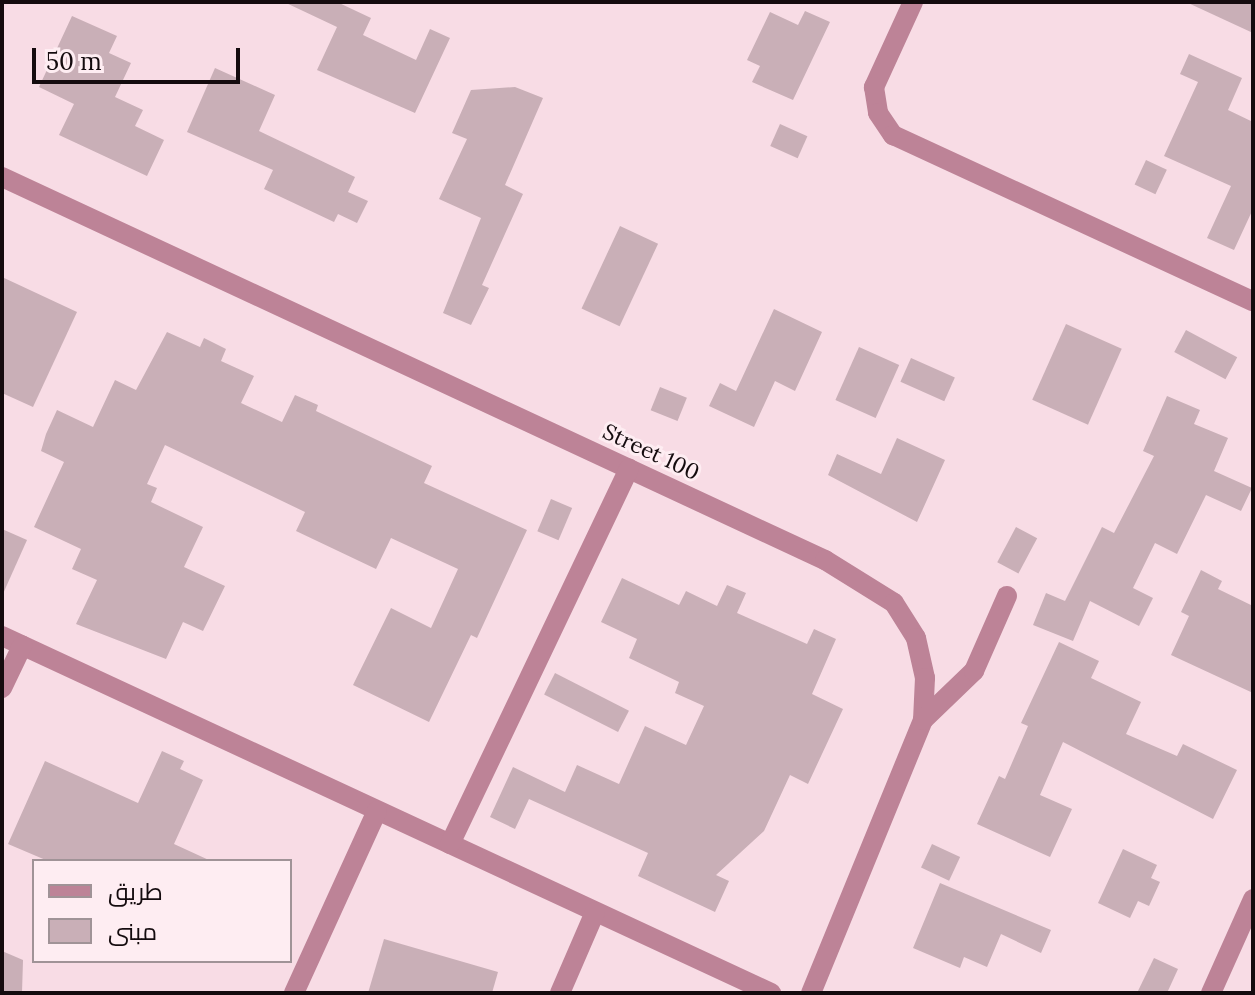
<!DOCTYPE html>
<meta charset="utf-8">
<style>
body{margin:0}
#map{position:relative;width:1255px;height:995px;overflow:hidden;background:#f8dce5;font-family:Lora,Cairo,serif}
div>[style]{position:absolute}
.building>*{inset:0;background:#c9afb7;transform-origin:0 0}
.minor>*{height:20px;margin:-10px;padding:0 10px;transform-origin:10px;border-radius:10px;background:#bd8397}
span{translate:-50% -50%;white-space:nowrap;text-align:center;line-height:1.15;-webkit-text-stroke:6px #feedf2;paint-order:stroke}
.street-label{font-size:22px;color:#140b0e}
.frame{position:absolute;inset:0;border:4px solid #140b0e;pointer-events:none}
.legend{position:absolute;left:32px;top:859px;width:260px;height:104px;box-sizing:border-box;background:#feedf2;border:2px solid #a09397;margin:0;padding:10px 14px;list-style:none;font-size:24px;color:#140b0e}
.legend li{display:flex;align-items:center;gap:16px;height:40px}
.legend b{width:40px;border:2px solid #a09397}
.scale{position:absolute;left:32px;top:48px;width:208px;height:36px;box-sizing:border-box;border:4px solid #140b0e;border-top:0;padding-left:10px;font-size:24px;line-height:28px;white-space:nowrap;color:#140b0e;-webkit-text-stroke:6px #feedf2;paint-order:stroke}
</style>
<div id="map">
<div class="building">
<i style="clip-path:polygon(284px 2px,337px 2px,371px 18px,363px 35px,416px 60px,430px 29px,450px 38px,415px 113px,317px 70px,337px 27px)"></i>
<i style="clip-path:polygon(1186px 2px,1253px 2px,1253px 33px)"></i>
<i style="clip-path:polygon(805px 11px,830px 22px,793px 100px,752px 82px,760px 66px,747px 60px,770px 12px,798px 25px)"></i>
<i style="clip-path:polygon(72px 16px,117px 36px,109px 53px,131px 63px,115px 97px,143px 110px,135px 126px,164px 140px,147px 176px,59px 135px,74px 104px,39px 87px)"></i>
<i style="clip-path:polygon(1189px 54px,1242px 78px,1228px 110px,1253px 122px,1253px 209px,1234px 250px,1207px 238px,1231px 186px,1164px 156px,1198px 82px,1180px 74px)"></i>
<i style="clip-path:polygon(215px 68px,275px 95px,259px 131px,355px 177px,348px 192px,368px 201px,357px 223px,338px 214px,334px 222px,264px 189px,273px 170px,187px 132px)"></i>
<i style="clip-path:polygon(515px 87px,543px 98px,505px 185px,523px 194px,482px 285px,489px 288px,471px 325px,443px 313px,481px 218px,439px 199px,467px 139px,452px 133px,471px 90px)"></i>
<i style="left:780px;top:124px;width:30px;height:24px;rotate:24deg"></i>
<i style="left:1146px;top:160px;width:23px;height:27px;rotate:25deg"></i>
<i style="left:620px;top:226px;width:42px;height:91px;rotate:25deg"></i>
<i style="clip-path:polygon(2px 277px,77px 312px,33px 407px,2px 393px)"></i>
<i style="clip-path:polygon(774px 309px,822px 332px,795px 391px,775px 381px,754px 427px,709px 406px,720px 383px,736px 391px)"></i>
<i style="left:1066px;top:324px;width:61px;height:83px;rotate:24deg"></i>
<i style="left:1186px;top:330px;width:58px;height:25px;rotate:28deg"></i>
<i style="clip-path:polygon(167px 332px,200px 347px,204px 338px,226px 349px,221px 361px,254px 376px,241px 403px,282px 422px,295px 395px,318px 405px,316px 411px,432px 466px,424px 483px,527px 530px,477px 638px,471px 635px,429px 722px,353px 685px,391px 608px,431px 628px,458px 569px,391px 538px,376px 569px,296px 531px,305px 512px,165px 445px,147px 484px,157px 488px,151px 502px,203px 527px,184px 567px,225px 586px,203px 631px,183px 622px,166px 659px,76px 624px,97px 580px,72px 569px,81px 549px,34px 527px,64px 462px,41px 451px,46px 434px,57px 410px,93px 427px,115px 380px,136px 390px)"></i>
<i style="left:859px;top:347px;width:44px;height:58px;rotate:24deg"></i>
<i style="left:911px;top:358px;width:48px;height:26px;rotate:24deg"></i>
<i style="left:660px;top:387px;width:29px;height:25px;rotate:22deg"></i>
<i style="clip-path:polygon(1167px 396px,1200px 410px,1194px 424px,1228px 438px,1214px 471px,1252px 488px,1241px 511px,1206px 495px,1177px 554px,1155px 543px,1133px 588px,1153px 598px,1139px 626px,1090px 601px,1073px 641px,1033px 625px,1046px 593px,1065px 601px,1102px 527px,1114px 533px,1154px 456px,1143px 451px)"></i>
<i style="clip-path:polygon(897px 438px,945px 460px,917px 522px,828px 475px,837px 454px,881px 474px)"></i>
<i style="left:551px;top:499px;width:23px;height:35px;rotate:23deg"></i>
<i style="left:1016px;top:527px;width:24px;height:40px;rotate:28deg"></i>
<i style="clip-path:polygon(2px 529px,27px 540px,2px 596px)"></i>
<i style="clip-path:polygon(1201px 570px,1222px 581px,1218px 589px,1253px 606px,1253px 693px,1171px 655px,1189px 616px,1181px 612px)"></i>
<i style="clip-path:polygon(622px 578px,679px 605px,686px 591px,717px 606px,727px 585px,746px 593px,737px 613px,807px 644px,814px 629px,836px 639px,812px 694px,843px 709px,808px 784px,790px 775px,764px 831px,716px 875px,729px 881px,715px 912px,638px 876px,648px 853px,529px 799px,515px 829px,490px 817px,513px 767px,565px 792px,577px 765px,619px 784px,645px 726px,686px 745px,704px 706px,675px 693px,679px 682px,629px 658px,637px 639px,601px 622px)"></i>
<i style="clip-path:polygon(1059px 642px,1099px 661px,1091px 678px,1141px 702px,1126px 734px,1177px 756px,1183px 744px,1237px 770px,1213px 819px,1063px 742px,1040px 795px,1072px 809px,1050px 857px,977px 824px,999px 776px,1005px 779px,1028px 726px,1021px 723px)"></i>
<i style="left:555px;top:673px;width:83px;height:24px;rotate:27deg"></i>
<i style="clip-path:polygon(162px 751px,184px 761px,180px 769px,203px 780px,174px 844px,211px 861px,48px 861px,8px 844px,45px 761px,138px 803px)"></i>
<i style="left:932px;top:844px;width:31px;height:26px;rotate:25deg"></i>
<i style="clip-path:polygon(1123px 849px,1157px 865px,1151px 878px,1160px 882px,1149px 906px,1138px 901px,1130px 918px,1098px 903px)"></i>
<i style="clip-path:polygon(940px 883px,1051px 930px,1041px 953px,1001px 934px,987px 967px,964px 957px,960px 968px,913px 948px)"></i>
<i style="clip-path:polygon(384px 939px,498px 972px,492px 993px,368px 993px)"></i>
<i style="clip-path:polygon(2px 951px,23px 960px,22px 993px,2px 993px)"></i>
<i style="clip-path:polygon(1154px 958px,1178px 969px,1167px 993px,1137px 993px)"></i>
</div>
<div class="minor">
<i style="left:913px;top:2px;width:94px;rotate:114.6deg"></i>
<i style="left:874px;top:87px;width:26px;rotate:81deg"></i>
<i style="left:878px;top:113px;width:27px;rotate:56deg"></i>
<i style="left:893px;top:135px;width:396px;rotate:24.8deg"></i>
<i style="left:2px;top:177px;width:908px;rotate:24.96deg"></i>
<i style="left:825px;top:560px;width:81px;rotate:31.9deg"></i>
<i style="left:894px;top:603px;width:41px;rotate:57.8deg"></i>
<i style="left:916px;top:638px;width:41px;rotate:77.3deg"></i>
<i style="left:925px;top:678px;width:42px;rotate:92.7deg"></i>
<i style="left:923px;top:720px;width:295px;rotate:112.3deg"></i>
<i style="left:2px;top:636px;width:848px;rotate:24.9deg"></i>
<i style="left:2px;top:688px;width:47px;rotate:-64.5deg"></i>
<i style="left:923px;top:720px;width:71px;rotate:-43.9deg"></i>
<i style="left:974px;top:671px;width:82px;rotate:-66.3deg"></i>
<i style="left:450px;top:844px;width:416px;rotate:-64.5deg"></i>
<i style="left:294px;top:993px;width:200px;rotate:-65.5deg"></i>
<i style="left:560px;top:993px;width:88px;rotate:-66.6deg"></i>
<i style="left:1211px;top:993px;width:103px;rotate:-65.9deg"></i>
</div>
<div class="street-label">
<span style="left:651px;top:452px;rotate:25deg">Street 100</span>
</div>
<div class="frame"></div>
<ul class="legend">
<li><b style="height:10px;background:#bd8397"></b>طريق</li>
<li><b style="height:22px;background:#c9afb7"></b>مبنى</li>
</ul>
<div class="scale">50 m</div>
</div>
